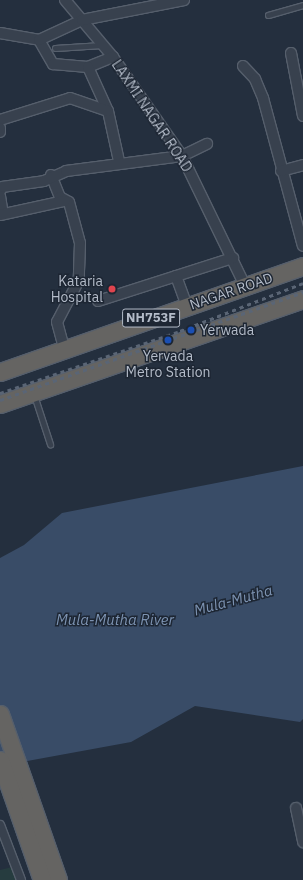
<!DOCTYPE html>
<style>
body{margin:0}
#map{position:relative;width:303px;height:880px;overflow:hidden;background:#242f3e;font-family:"IBM Plex Sans",sans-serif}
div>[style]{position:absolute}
.green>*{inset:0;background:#263c3f}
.water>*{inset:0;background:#394c67}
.roads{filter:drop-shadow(1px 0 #565f6c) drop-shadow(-1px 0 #565f6c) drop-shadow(0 1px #565f6c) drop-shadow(0 -1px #565f6c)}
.service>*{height:5px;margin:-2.5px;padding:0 2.5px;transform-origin:2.5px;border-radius:2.5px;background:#38414e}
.pedestrian>*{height:8px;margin:-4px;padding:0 4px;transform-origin:4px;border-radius:4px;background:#38414e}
.minor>*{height:10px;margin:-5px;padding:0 5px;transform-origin:5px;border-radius:5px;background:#38414e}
.trunk>*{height:17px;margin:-8.5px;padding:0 8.5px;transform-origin:8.5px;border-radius:8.5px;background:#656462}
.rail>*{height:3px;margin-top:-1.5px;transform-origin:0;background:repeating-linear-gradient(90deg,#5a6575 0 4px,transparent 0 8px)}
.dots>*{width:11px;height:11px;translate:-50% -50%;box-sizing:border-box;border:2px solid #1d2633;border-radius:50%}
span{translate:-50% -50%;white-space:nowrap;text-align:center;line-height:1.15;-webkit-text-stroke:3px #1d2633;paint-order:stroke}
.shield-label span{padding:1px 3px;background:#1d2633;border:1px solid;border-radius:3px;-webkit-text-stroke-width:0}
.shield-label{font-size:13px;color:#b4bcc9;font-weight:700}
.street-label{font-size:14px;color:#b4bcc9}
.poi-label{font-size:14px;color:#b4bcc9}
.right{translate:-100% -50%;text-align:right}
.left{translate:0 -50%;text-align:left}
.water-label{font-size:15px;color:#7c92b1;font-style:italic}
</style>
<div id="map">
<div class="green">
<i style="clip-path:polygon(12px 867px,16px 880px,0 880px,0 870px)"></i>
</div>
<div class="water">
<i style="clip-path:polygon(303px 466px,303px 719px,300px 722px,195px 706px,131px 742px,0 766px,0 558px,24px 545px,62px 513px)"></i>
</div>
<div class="roads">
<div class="service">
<i style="left:268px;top:15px;width:36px;rotate:-16deg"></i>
<i style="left:55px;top:48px;width:47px;rotate:-3.7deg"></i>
<i style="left:34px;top:395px;width:52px;rotate:71.9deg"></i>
</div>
<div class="pedestrian">
<i style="left:0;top:825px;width:59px;rotate:69.1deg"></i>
</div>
<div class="minor">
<i style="left:65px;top:0;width:75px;rotate:49.9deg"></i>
<i style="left:113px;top:57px;width:121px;rotate:55.1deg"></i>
<i style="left:182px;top:156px;width:144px;rotate:64.1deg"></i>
<i style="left:0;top:33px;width:40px;rotate:10deg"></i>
<i style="left:39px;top:40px;width:28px;rotate:60deg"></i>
<i style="left:53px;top:64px;width:35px;rotate:5deg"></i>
<i style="left:88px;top:67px;width:27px;rotate:-22deg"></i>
<i style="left:39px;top:40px;width:47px;rotate:-24.9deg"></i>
<i style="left:82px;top:20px;width:104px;rotate:-11.1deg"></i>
<i style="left:291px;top:53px;width:64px;rotate:79.2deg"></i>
<i style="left:243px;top:66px;width:18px;rotate:47deg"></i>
<i style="left:255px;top:79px;width:21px;rotate:67deg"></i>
<i style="left:263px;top:98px;width:153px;rotate:74.9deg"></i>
<i style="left:88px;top:67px;width:48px;rotate:65.6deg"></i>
<i style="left:108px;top:111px;width:51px;rotate:77.6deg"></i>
<i style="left:0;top:120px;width:73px;rotate:-17.4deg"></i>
<i style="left:70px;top:98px;width:40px;rotate:18.9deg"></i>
<i style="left:0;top:128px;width:4px;rotate:90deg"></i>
<i style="left:281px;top:171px;width:23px;rotate:-15deg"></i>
<i style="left:51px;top:175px;width:24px;rotate:68deg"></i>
<i style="left:60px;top:197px;width:10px;rotate:29deg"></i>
<i style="left:69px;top:202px;width:42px;rotate:75deg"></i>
<i style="left:80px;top:243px;width:37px;rotate:92deg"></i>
<i style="left:79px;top:280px;width:47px;rotate:117.6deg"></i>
<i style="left:57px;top:322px;width:27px;rotate:75deg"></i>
<i style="left:0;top:191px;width:4px;rotate:-63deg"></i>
<i style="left:2px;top:187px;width:42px;rotate:-8.1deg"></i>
<i style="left:44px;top:181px;width:24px;rotate:-24deg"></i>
<i style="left:66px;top:171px;width:117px;rotate:-7.4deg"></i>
<i style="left:182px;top:156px;width:28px;rotate:-26deg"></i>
<i style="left:0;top:196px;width:18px;rotate:81deg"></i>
<i style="left:0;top:215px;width:66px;rotate:-12.3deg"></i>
<i style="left:176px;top:276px;width:32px;rotate:70deg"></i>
<i style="left:98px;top:301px;width:142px;rotate:-17.7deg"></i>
<i style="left:296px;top:808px;width:35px;rotate:78deg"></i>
</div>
<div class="trunk">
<i style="left:0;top:372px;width:321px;rotate:-19.3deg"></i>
<i style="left:0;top:404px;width:321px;rotate:-19.1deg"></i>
<i style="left:0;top:714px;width:176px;rotate:70.7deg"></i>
<i style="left:0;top:760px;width:127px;rotate:70.7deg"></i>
</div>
</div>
<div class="rail">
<i style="left:0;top:393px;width:190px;rotate:-19deg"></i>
<i style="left:180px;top:331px;width:132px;rotate:-21.3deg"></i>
<i style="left:0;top:400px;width:322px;rotate:-19.6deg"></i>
</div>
<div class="dots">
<i style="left:112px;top:289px;background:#e0444e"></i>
<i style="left:191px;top:330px;background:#1a4fb4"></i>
<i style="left:168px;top:340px;background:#1a4fb4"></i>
</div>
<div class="shield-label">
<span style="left:151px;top:318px">NH753F</span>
</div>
<div class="street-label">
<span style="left:152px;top:116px;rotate:56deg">LAXMI NAGAR ROAD</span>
<span style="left:231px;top:291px;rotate:-19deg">NAGAR ROAD</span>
</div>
<div class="poi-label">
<span class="right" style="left:103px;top:289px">Kataria<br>Hospital</span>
<span class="left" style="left:200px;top:330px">Yerwada</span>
<span style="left:168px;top:364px">Yervada<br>Metro Station</span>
</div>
<div class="water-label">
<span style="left:233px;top:600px;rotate:-15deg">Mula-Mutha</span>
<span style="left:115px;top:620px">Mula-Mutha River</span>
</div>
</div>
